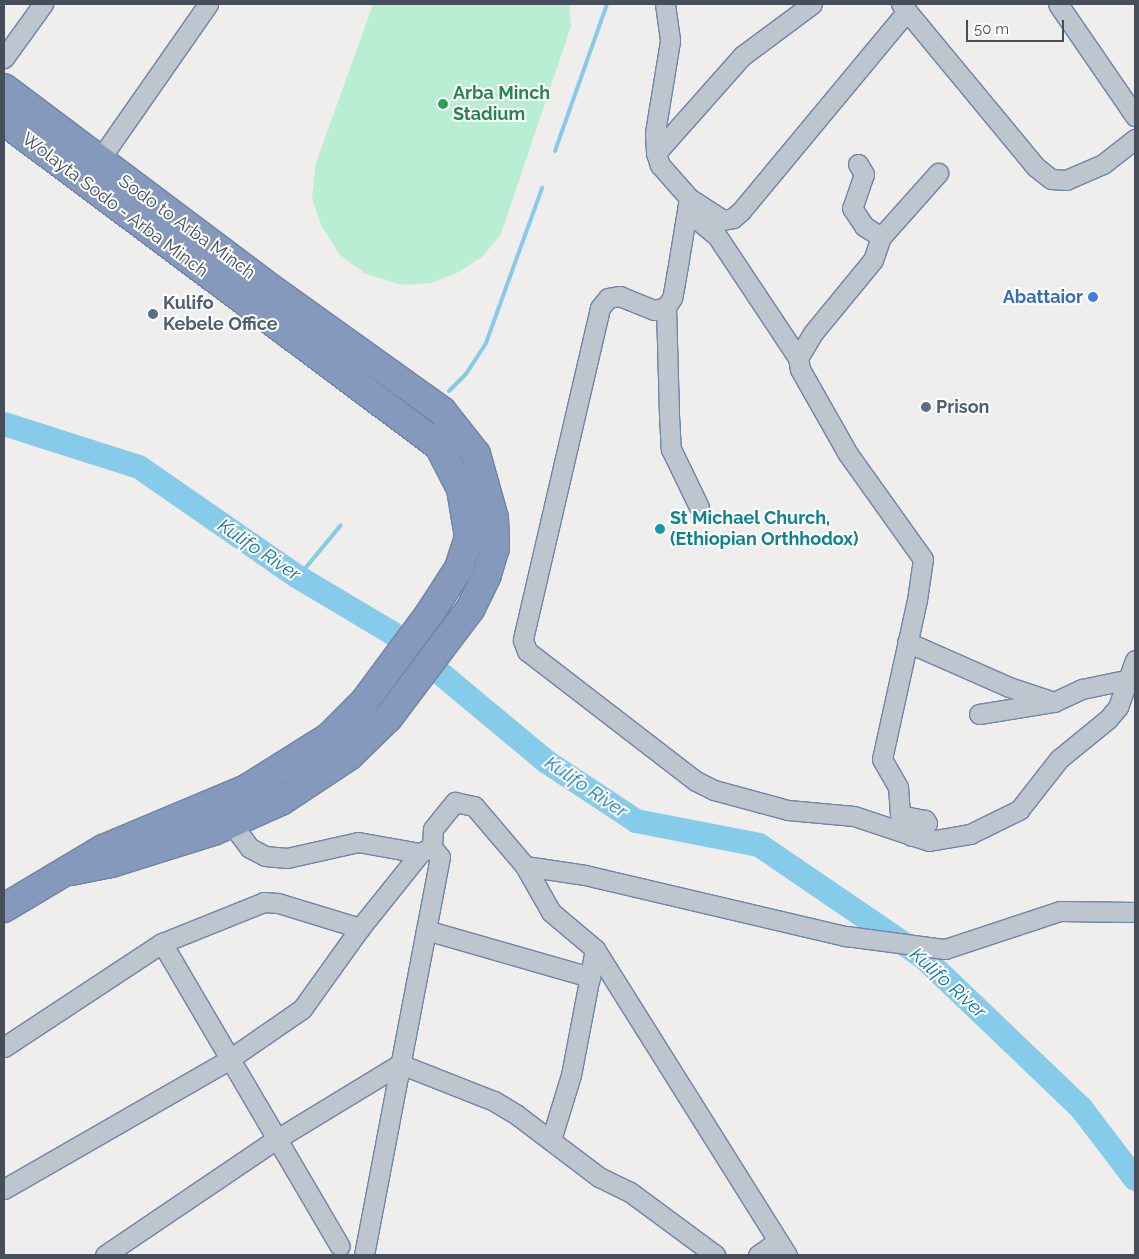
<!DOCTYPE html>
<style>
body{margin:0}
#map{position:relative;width:1139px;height:1259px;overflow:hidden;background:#f0eded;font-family:Raleway,sans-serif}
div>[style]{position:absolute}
.green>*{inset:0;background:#baeed4}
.stream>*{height:4px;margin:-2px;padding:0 2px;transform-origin:2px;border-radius:2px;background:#87cbeb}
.river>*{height:24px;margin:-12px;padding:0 12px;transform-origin:12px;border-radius:12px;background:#87cbeb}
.roads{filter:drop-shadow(1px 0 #6f84a8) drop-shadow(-1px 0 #6f84a8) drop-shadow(0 1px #6f84a8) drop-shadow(0 -1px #6f84a8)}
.minor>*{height:19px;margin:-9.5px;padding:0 9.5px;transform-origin:9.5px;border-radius:9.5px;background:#bdc5cf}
.highway>*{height:28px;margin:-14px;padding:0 14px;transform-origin:14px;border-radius:14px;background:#8499bc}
.dots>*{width:14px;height:14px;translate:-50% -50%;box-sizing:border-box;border:2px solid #fff;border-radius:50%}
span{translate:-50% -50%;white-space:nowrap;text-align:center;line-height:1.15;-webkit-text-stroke:4px #fff;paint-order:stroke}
.leisure-label{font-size:18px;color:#27864d;font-weight:700}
.left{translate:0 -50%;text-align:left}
.street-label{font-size:18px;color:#454e5a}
.shop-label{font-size:18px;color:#366cbe;font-weight:700}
.right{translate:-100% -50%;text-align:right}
.service-label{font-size:18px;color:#4e5e75;font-weight:700}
.culture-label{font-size:18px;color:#0d838f;font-weight:700}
.water-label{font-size:19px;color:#0c74a6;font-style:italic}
.frame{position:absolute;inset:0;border:5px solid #454e5a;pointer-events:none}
.scale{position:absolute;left:966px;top:20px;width:98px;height:22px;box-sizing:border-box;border:2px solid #454e5a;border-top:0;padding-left:6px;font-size:15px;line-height:18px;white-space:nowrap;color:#454e5a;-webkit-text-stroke:4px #fff;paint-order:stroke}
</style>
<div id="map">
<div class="green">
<i style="clip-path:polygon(373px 4px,569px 4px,571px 26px,501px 234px,483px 256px,459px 272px,431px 283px,402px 285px,366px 274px,340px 255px,321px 225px,312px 198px,316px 163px)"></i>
</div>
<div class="stream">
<i style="left:555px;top:151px;width:156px;rotate:-70.5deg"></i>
<i style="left:449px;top:391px;width:24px;rotate:-45deg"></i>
<i style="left:466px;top:374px;width:37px;rotate:-57deg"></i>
<i style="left:486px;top:343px;width:165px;rotate:-70.1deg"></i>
<i style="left:298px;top:577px;width:67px;rotate:-50.4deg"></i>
</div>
<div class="river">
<i style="left:4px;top:424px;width:142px;rotate:17.7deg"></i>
<i style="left:139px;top:467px;width:193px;rotate:34.7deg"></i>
<i style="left:298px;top:577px;width:109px;rotate:30.8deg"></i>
<i style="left:392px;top:633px;width:202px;rotate:39.8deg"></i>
<i style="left:547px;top:762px;width:107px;rotate:33.5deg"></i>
<i style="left:636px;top:821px;width:125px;rotate:11deg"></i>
<i style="left:759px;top:845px;width:197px;rotate:34.3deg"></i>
<i style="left:922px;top:956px;width:220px;rotate:43.7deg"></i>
<i style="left:1081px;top:1108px;width:89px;rotate:52.7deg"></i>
</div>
<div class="roads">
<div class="minor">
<i style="left:665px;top:4px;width:37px;rotate:82deg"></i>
<i style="left:670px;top:41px;width:93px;rotate:99.3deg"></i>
<i style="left:655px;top:133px;width:20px;rotate:87deg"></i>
<i style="left:656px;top:153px;width:13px;rotate:72deg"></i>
<i style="left:660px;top:165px;width:44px;rotate:48.7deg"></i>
<i style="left:689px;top:198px;width:40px;rotate:32.9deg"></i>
<i style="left:723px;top:220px;width:10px;rotate:-11deg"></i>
<i style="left:733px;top:218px;width:11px;rotate:-41deg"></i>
<i style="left:741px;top:211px;width:260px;rotate:-50.3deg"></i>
<i style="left:901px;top:4px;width:212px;rotate:50.4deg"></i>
<i style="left:1036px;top:167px;width:19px;rotate:39deg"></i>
<i style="left:1051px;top:179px;width:15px;rotate:4deg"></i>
<i style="left:1066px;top:180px;width:40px;rotate:-23.4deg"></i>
<i style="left:1103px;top:164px;width:41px;rotate:-38deg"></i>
<i style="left:1058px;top:4px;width:136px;rotate:55.5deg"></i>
<i style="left:4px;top:58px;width:67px;rotate:-54.2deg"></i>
<i style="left:656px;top:153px;width:130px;rotate:-48.4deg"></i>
<i style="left:742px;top:56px;width:87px;rotate:-36.6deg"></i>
<i style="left:858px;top:164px;width:12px;rotate:59deg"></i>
<i style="left:864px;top:174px;width:36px;rotate:109deg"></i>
<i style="left:852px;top:208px;width:22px;rotate:56deg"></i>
<i style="left:864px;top:226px;width:20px;rotate:33deg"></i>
<i style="left:93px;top:169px;width:201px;rotate:-55.1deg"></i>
<i style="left:689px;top:198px;width:74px;rotate:99.3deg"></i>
<i style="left:677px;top:271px;width:27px;rotate:100deg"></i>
<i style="left:672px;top:298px;width:11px;rotate:124deg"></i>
<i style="left:666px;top:307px;width:108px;rotate:88.4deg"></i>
<i style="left:669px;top:415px;width:34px;rotate:87deg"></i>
<i style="left:671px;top:449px;width:64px;rotate:64.2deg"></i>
<i style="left:687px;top:211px;width:39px;rotate:40deg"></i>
<i style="left:717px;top:236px;width:146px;rotate:56.4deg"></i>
<i style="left:666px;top:307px;width:12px;rotate:166deg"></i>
<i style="left:654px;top:310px;width:37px;rotate:-158deg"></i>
<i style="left:620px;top:296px;width:12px;rotate:171deg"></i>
<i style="left:608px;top:298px;width:13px;rotate:129deg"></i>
<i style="left:600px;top:308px;width:341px;rotate:103.1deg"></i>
<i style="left:523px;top:640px;width:12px;rotate:70deg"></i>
<i style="left:527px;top:651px;width:213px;rotate:37.6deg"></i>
<i style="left:696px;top:781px;width:20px;rotate:27deg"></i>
<i style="left:714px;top:790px;width:77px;rotate:15.1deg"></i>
<i style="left:788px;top:810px;width:66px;rotate:5.2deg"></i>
<i style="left:854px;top:816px;width:79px;rotate:18.4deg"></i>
<i style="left:929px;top:841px;width:42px;rotate:-9.7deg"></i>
<i style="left:970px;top:834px;width:55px;rotate:-26.1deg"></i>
<i style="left:1019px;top:810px;width:65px;rotate:-51.9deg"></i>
<i style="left:1059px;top:759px;width:63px;rotate:-39.2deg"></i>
<i style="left:1108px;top:719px;width:16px;rotate:-50deg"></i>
<i style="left:1118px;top:707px;width:50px;rotate:-70.1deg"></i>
<i style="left:907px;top:642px;width:111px;rotate:23.8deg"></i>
<i style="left:1009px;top:687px;width:47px;rotate:18.4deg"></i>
<i style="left:979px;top:714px;width:76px;rotate:-9.1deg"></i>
<i style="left:1054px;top:702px;width:31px;rotate:-25deg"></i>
<i style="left:1082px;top:689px;width:49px;rotate:-11.8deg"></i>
<i style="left:231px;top:823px;width:31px;rotate:53deg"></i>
<i style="left:250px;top:848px;width:17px;rotate:28deg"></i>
<i style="left:265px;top:856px;width:22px;rotate:5deg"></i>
<i style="left:287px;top:858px;width:73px;rotate:-12.7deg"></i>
<i style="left:358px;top:842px;width:63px;rotate:10.1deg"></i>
<i style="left:911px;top:836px;width:12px;rotate:-24deg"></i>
<i style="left:922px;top:831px;width:9px;rotate:-58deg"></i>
<i style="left:927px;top:823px;width:4px;rotate:-124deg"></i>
<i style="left:925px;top:820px;width:25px;rotate:-169deg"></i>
<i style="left:900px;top:815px;width:28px;rotate:-94deg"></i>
<i style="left:898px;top:787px;width:32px;rotate:-120deg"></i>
<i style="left:882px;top:759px;width:163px;rotate:-77.6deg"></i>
<i style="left:917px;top:600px;width:41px;rotate:-81.7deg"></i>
<i style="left:923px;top:559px;width:129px;rotate:-125.5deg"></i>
<i style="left:848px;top:454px;width:98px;rotate:-119.5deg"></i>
<i style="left:800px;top:369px;width:11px;rotate:-100deg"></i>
<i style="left:798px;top:358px;width:29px;rotate:-59deg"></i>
<i style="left:813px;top:333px;width:94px;rotate:-50.6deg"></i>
<i style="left:873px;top:260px;width:24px;rotate:-71deg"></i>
<i style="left:881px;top:237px;width:86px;rotate:-48.3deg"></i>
<i style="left:525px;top:866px;width:61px;rotate:8.5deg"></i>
<i style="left:585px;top:875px;width:268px;rotate:13.2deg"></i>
<i style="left:846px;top:936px;width:100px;rotate:7.5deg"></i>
<i style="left:945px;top:949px;width:121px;rotate:-18.3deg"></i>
<i style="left:1060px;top:911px;width:75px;rotate:0.8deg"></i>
<i style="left:426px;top:930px;width:171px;rotate:16deg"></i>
<i style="left:162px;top:943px;width:351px;rotate:59.6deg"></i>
<i style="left:4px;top:1047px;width:189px;rotate:-33.4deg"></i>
<i style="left:162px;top:943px;width:110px;rotate:-21.9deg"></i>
<i style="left:264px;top:902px;width:14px;rotate:4deg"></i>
<i style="left:278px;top:903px;width:86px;rotate:17deg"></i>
<i style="left:551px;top:1140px;width:68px;rotate:-72.9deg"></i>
<i style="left:571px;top:1075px;width:128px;rotate:-79.2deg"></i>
<i style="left:4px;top:1189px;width:258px;rotate:-29.9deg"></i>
<i style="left:228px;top:1060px;width:90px;rotate:-34.6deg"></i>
<i style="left:302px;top:1009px;width:100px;rotate:-54.4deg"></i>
<i style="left:360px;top:928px;width:96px;rotate:-51.3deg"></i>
<i style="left:420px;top:853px;width:13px;rotate:-27deg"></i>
<i style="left:105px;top:1255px;width:205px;rotate:-34.1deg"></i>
<i style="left:275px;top:1140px;width:146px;rotate:-31.3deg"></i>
<i style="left:400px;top:1064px;width:101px;rotate:21.5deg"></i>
<i style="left:494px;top:1101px;width:27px;rotate:31deg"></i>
<i style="left:517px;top:1115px;width:103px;rotate:37.1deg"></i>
<i style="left:599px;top:1177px;width:34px;rotate:26deg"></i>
<i style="left:630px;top:1192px;width:106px;rotate:36.5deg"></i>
<i style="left:364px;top:1255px;width:405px;rotate:-79.2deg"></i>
<i style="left:440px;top:857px;width:13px;rotate:-129deg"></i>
<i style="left:432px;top:847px;width:18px;rotate:-87deg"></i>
<i style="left:433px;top:829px;width:35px;rotate:-51deg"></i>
<i style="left:455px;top:802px;width:19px;rotate:12deg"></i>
<i style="left:474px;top:806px;width:79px;rotate:49.6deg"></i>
<i style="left:525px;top:866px;width:53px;rotate:60.5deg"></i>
<i style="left:551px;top:912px;width:57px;rotate:40.1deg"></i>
<i style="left:595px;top:949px;width:361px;rotate:57.9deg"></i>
<i style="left:758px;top:1255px;width:24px;rotate:-35deg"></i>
</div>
<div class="highway">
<i style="left:4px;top:88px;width:323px;rotate:36.9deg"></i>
<i style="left:262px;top:282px;width:221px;rotate:35.6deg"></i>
<i style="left:442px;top:411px;width:55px;rotate:51.7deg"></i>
<i style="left:476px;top:454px;width:66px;rotate:74.3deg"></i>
<i style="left:494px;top:518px;width:30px;rotate:88deg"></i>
<i style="left:495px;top:548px;width:28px;rotate:107deg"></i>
<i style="left:487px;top:575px;width:37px;rotate:116deg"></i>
<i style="left:471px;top:608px;width:138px;rotate:127deg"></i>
<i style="left:388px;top:718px;width:54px;rotate:135.7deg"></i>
<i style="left:349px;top:756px;width:82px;rotate:146.5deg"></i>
<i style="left:281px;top:801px;width:73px;rotate:155.9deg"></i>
<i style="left:214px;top:831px;width:108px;rotate:162.7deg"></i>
<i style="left:111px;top:863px;width:41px;rotate:168.7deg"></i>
<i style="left:4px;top:121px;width:543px;rotate:36.76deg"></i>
<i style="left:439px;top:446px;width:48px;rotate:62.9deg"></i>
<i style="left:461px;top:489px;width:49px;rotate:80.5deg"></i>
<i style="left:469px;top:537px;width:33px;rotate:108deg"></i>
<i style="left:459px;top:568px;width:54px;rotate:122.8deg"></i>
<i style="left:430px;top:613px;width:109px;rotate:126.5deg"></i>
<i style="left:365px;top:701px;width:51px;rotate:135deg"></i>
<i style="left:329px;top:737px;width:98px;rotate:147.9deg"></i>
<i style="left:246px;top:789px;width:155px;rotate:157.2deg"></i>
<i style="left:103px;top:849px;width:115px;rotate:149.2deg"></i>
</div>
</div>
<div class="dots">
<i style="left:443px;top:104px;background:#2e9e5b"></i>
<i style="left:1093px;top:297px;background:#3f7fe0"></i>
<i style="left:153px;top:314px;background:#5c6f8a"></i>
<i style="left:926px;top:407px;background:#5c6f8a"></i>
<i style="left:660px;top:529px;background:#0f9aa8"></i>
</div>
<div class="leisure-label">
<span class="left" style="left:453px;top:104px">Arba Minch<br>Stadium</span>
</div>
<div class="street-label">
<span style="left:115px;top:205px;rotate:37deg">Wolayta Sodo - Arba Minch</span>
<span style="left:187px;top:227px;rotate:36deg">Sodo to Arba Minch</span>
</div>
<div class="shop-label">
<span class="right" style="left:1083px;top:297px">Abattaior</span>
</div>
<div class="service-label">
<span class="left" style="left:163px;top:314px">Kulifo<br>Kebele Office</span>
<span class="left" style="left:936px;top:407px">Prison</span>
</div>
<div class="culture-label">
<span class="left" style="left:670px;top:529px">St Michael Church,<br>(Ethiopian Orthhodox)</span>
</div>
<div class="water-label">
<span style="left:259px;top:550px;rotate:34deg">Kulifo River</span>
<span style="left:586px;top:787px;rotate:34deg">Kulifo River</span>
<span style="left:948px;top:983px;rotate:42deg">Kulifo River</span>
</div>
<div class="frame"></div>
<div class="scale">50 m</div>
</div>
